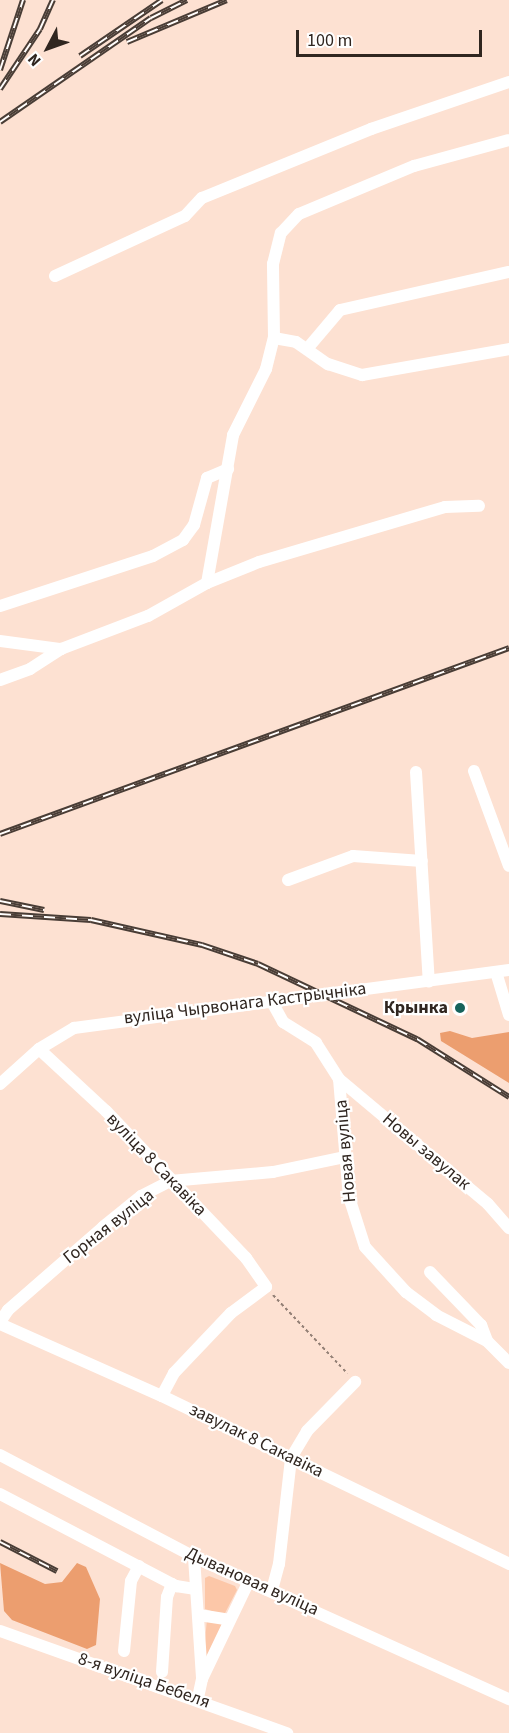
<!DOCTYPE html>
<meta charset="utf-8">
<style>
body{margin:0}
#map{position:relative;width:509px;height:1733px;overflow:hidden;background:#fde1d2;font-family:"Source Sans 3",sans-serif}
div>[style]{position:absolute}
.green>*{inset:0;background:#fcc7a8}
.forest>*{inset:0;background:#ec9e6f}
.path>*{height:2px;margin-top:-1px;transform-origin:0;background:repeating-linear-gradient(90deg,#927f75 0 3px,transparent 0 6px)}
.minor>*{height:12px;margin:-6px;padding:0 6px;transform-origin:6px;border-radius:6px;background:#fff}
.rail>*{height:6px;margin-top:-3px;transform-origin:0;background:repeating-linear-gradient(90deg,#fff 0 11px,#493d36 0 22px);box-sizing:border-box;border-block:2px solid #493d36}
.dots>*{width:16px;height:16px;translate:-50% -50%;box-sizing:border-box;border:3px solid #fff;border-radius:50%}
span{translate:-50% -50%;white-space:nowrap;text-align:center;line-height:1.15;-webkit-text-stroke:4.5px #fff;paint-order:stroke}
.street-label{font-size:18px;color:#302620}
.poi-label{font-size:18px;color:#302620;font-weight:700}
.right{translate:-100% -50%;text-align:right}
.north{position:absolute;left:18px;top:18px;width:60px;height:60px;-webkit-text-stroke:4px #fff;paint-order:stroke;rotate:229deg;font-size:16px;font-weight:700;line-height:24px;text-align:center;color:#302620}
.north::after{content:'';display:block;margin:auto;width:21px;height:27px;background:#302620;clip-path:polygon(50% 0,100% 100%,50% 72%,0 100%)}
.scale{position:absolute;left:296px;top:30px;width:186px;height:27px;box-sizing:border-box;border:3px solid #302620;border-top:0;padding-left:8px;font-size:18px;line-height:21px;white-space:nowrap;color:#302620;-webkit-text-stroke:4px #fff;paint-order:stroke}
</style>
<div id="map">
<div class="green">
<i style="clip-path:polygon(209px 1576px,235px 1586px,237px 1590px,224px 1615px,205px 1609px,205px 1578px)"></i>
<i style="clip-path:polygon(207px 1619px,222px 1624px,212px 1656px,203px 1662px)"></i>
</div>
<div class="forest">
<i style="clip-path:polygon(450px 1031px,472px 1038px,509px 1032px,509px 1083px,441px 1041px,440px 1033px)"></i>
<i style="clip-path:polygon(0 1563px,45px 1584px,62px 1582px,77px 1563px,86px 1567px,100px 1599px,96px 1645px,87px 1649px,12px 1620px,4px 1611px)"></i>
</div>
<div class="path">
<i style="left:273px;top:1295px;width:108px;rotate:46.5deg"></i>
</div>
<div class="minor">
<i style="left:55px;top:276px;width:143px;rotate:-24.8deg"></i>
<i style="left:185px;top:216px;width:25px;rotate:-47deg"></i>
<i style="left:202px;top:198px;width:183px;rotate:-22.2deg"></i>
<i style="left:371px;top:129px;width:146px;rotate:-18.8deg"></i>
<i style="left:274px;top:338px;width:22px;rotate:10deg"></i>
<i style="left:296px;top:342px;width:39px;rotate:35deg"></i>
<i style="left:328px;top:364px;width:36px;rotate:18deg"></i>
<i style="left:362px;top:375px;width:149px;rotate:-10deg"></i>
<i style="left:307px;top:349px;width:51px;rotate:-49.8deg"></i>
<i style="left:340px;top:310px;width:173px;rotate:-12.7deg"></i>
<i style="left:207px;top:583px;width:56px;rotate:-22deg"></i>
<i style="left:259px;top:562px;width:194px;rotate:-16.5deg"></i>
<i style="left:445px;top:507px;width:34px;rotate:-2deg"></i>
<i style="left:0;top:606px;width:161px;rotate:-18.1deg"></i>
<i style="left:153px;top:556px;width:34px;rotate:-28deg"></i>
<i style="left:183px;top:540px;width:19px;rotate:-54deg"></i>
<i style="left:194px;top:525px;width:49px;rotate:-74.5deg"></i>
<i style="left:207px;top:478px;width:23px;rotate:-23deg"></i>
<i style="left:0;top:641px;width:62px;rotate:7.5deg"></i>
<i style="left:0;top:680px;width:32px;rotate:-20deg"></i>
<i style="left:30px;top:669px;width:37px;rotate:-33deg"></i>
<i style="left:61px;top:649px;width:93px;rotate:-20.8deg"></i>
<i style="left:148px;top:616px;width:68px;rotate:-29.2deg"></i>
<i style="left:207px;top:583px;width:150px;rotate:-80deg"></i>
<i style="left:233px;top:435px;width:74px;rotate:-63.4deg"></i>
<i style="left:266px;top:369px;width:32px;rotate:-76deg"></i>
<i style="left:274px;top:338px;width:74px;rotate:-90.8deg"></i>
<i style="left:273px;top:264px;width:32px;rotate:-76deg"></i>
<i style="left:281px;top:233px;width:26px;rotate:-47deg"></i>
<i style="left:299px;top:214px;width:125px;rotate:-22.7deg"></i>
<i style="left:414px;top:166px;width:98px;rotate:-15.3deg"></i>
<i style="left:474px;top:771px;width:101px;rotate:69.8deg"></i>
<i style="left:416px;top:772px;width:210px;rotate:86.5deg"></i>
<i style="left:288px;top:880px;width:69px;rotate:-20.3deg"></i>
<i style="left:353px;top:856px;width:69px;rotate:4.1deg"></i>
<i style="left:496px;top:972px;width:45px;rotate:73.2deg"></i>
<i style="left:272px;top:1002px;width:23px;rotate:61deg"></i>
<i style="left:283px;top:1022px;width:39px;rotate:32deg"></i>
<i style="left:316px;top:1043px;width:43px;rotate:57.4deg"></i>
<i style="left:339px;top:1079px;width:118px;rotate:85.2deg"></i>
<i style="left:349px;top:1197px;width:52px;rotate:72.3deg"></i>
<i style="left:365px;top:1247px;width:61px;rotate:47.7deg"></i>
<i style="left:406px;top:1292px;width:38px;rotate:37deg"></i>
<i style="left:436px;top:1315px;width:57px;rotate:27deg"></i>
<i style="left:487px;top:1341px;width:31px;rotate:45deg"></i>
<i style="left:39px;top:1049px;width:91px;rotate:42.8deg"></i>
<i style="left:106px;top:1111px;width:203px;rotate:46.4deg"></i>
<i style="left:246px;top:1258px;width:35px;rotate:55deg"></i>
<i style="left:266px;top:1287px;width:44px;rotate:143.4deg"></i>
<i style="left:231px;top:1313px;width:83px;rotate:133.5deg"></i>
<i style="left:174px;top:1373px;width:26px;rotate:118deg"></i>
<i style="left:339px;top:1079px;width:194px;rotate:40deg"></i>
<i style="left:488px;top:1204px;width:32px;rotate:49deg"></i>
<i style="left:0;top:1084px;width:52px;rotate:-41.9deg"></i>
<i style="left:39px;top:1049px;width:41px;rotate:-31deg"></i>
<i style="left:74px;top:1028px;width:439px;rotate:-7.6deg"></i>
<i style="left:430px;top:1272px;width:74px;rotate:46.1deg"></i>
<i style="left:481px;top:1325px;width:17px;rotate:69deg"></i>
<i style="left:0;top:1322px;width:14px;rotate:-56deg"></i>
<i style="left:8px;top:1310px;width:126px;rotate:-41.1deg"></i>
<i style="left:103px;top:1227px;width:49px;rotate:-39.2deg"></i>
<i style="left:141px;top:1196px;width:33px;rotate:-27deg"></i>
<i style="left:170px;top:1181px;width:103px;rotate:-5deg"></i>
<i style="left:273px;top:1172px;width:74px;rotate:-11.8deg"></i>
<i style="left:0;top:1324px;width:177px;rotate:24deg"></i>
<i style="left:162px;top:1396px;width:386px;rotate:25.8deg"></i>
<i style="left:0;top:1455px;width:219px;rotate:27.7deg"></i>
<i style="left:194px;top:1557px;width:346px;rotate:24.3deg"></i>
<i style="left:0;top:1494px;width:199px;rotate:27.6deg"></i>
<i style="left:176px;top:1586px;width:20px;rotate:9deg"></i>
<i style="left:194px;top:1557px;width:122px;rotate:86.2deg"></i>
<i style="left:202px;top:1679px;width:19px;rotate:102deg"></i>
<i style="left:272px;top:1590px;width:27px;rotate:-75deg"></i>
<i style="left:279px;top:1564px;width:107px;rotate:-83.5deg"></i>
<i style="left:291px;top:1458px;width:31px;rotate:-59deg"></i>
<i style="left:307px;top:1431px;width:69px;rotate:-45.6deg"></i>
<i style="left:199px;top:1615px;width:30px;rotate:9deg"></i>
<i style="left:0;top:1631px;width:305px;rotate:19.6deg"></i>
<i style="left:124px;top:1651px;width:70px;rotate:-84.3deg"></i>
<i style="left:131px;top:1581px;width:17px;rotate:-62deg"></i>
<i style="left:162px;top:1672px;width:75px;rotate:-86.2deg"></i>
<i style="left:167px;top:1597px;width:14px;rotate:-69deg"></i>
<i style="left:202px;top:1679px;width:109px;rotate:-64.4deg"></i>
</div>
<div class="rail">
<i style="left:127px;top:42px;width:108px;rotate:-22.8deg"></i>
<i style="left:80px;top:56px;width:99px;rotate:-34.3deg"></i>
<i style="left:0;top:70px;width:74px;rotate:-71.8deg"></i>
<i style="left:0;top:89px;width:72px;rotate:-56.3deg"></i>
<i style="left:40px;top:29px;width:32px;rotate:-66deg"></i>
<i style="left:0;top:122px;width:183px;rotate:-34.6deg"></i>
<i style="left:151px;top:18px;width:40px;rotate:-26.6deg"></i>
<i style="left:0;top:834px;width:542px;rotate:-20.07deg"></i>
<i style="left:0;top:901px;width:45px;rotate:11.6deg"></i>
<i style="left:0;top:914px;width:91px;rotate:3.8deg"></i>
<i style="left:91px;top:920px;width:114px;rotate:12.7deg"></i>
<i style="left:202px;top:945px;width:59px;rotate:18.7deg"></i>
<i style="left:258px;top:964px;width:176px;rotate:25.3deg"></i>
<i style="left:417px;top:1039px;width:109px;rotate:32.2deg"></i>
<i style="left:0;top:1542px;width:64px;rotate:27deg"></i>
</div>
<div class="dots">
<i style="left:460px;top:1008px;background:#16635c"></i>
</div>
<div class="street-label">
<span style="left:245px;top:1004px;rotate:-7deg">вуліца Чырвонага Кастрычніка</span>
<span style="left:346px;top:1151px;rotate:-95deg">Новая вуліца</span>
<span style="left:426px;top:1152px;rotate:40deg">Новы завулак</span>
<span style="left:156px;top:1165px;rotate:46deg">вуліца 8 Сакавіка</span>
<span style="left:109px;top:1227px;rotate:-38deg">Горная вуліца</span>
<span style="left:256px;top:1441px;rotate:26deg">завулак 8 Сакавіка</span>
<span style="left:252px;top:1582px;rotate:24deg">Дывановая вуліца</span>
<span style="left:144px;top:1681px;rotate:19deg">8-я вуліца Бебеля</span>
</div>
<div class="poi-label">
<span class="right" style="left:448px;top:1008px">Крынка</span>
</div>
<div class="north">N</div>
<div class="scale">100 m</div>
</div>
